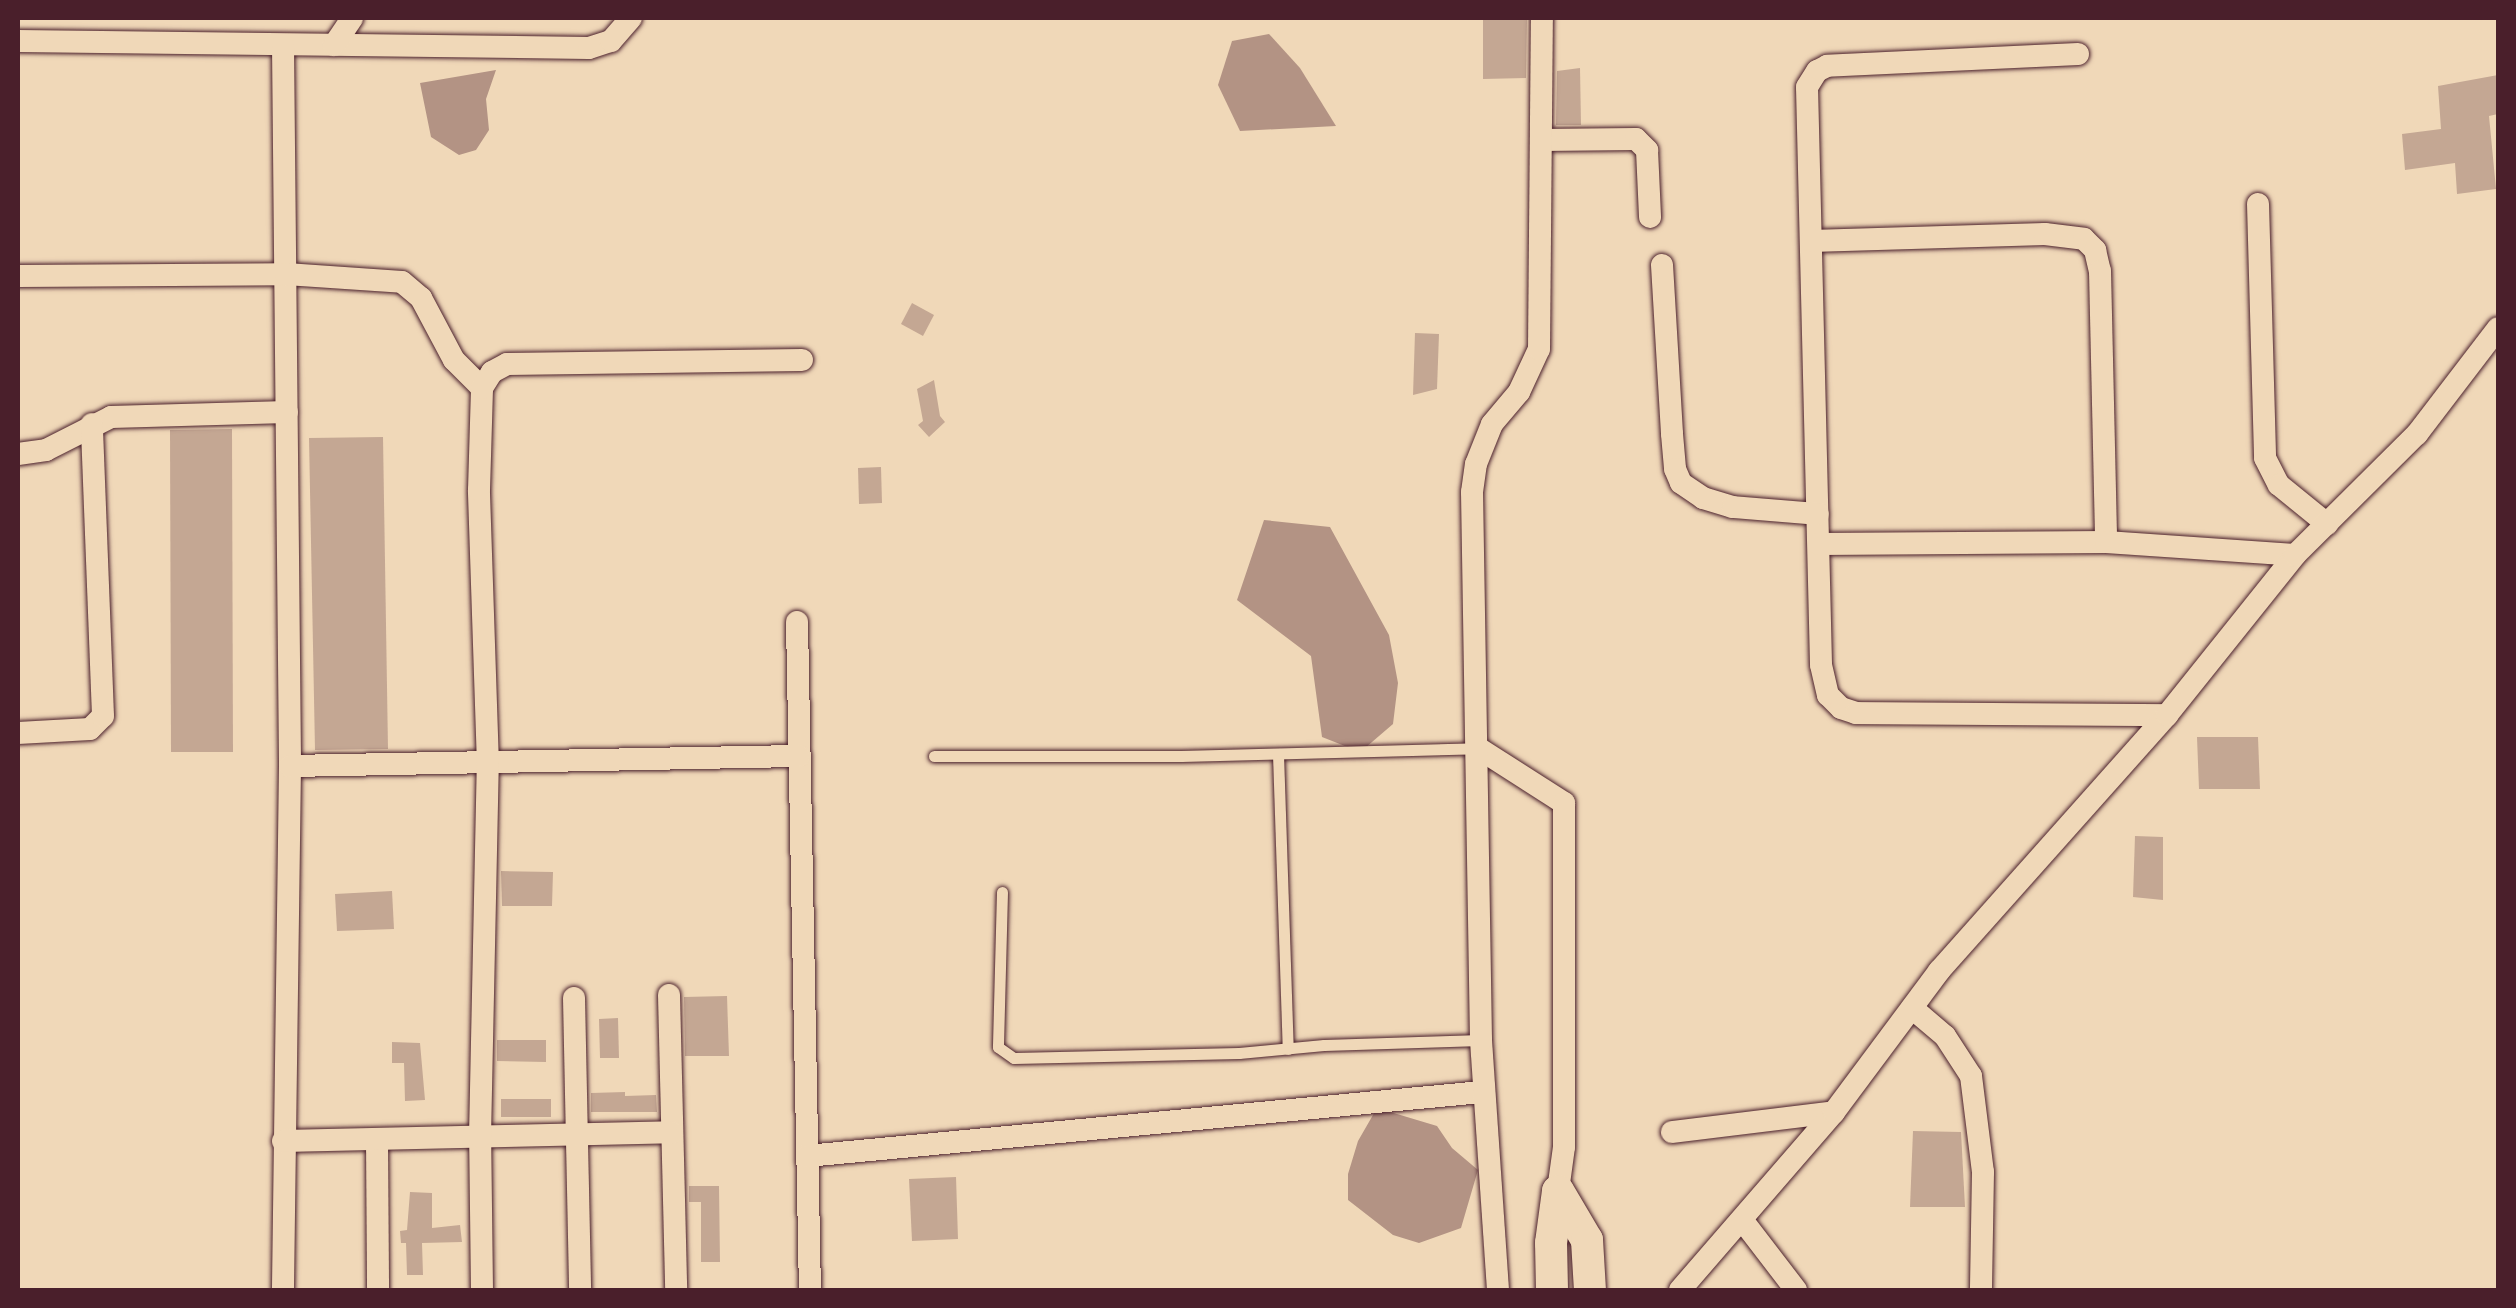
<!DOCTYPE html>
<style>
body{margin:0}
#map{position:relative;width:2516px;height:1308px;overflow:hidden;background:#f0d8b8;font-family:"Comic Neue",sans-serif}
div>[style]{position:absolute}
.water>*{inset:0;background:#b39384}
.building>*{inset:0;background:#c4a793}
.roads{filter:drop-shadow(0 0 2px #4a1f2b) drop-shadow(0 0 2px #4a1f2b)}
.lane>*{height:11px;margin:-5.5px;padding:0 5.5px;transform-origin:5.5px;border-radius:5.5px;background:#f0d8b8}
.street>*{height:22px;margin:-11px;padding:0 11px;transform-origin:11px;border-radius:11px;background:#f0d8b8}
.secondary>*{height:32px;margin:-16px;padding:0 16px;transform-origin:16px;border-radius:16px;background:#f0d8b8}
span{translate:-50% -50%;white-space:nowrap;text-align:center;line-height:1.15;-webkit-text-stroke:8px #f0d8b8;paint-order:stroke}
.frame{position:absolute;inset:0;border:20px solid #4a1f2b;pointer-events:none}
</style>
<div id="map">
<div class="water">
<i style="clip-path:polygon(1269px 34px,1300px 68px,1336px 126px,1240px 131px,1218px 85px,1232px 41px)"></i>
<i style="clip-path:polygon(496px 70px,486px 99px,489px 130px,476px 150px,459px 155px,431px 137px,420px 83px)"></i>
<i style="clip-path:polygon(1264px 520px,1330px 527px,1389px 635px,1398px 683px,1393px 724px,1365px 748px,1350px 748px,1322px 737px,1311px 656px,1237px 600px)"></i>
<i style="clip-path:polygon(1377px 1108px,1437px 1126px,1452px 1148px,1478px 1170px,1461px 1228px,1419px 1243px,1393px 1235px,1348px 1200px,1348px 1174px,1358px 1141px)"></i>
</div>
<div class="building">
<i style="clip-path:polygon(1483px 18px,1527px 18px,1526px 78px,1483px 79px)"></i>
<i style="clip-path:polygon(1580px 68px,1581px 125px,1556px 125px,1557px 71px)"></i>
<i style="clip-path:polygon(2498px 75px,2498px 114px,2489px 116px,2496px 189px,2457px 194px,2455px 163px,2405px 170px,2402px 134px,2441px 129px,2438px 86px)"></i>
<i style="clip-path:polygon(912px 303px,934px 315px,923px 336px,901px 324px)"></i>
<i style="clip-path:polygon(1415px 333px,1439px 334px,1437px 389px,1413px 395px)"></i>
<i style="clip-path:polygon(934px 380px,940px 416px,945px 422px,929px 437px,918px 425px,923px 421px,917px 389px)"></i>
<i style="clip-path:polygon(232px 429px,233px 752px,171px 752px,170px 430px)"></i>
<i style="clip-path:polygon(383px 437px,388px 749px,315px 750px,309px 438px)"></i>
<i style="clip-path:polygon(881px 467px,882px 503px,859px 504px,858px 468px)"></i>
<i style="clip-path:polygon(2197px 737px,2258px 737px,2260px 789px,2199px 789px)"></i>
<i style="clip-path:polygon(2135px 836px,2163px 837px,2163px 900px,2133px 897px)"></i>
<i style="clip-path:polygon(501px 871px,553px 872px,552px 906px,502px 906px)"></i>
<i style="clip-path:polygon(392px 891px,394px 929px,337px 931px,335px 894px)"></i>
<i style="clip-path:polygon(727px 996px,729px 1056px,685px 1056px,684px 997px)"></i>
<i style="clip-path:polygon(618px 1018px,619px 1058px,600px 1058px,599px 1019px)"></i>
<i style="clip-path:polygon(497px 1040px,546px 1040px,546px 1062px,497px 1061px)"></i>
<i style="clip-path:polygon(392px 1042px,420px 1043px,425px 1100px,405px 1101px,404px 1063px,392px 1063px)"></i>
<i style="clip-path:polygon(625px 1092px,625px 1096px,656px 1095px,657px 1112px,591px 1112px,591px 1093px)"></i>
<i style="clip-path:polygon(501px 1099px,551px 1099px,551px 1117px,501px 1117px)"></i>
<i style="clip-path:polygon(1913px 1131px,1961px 1132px,1965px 1207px,1910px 1207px)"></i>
<i style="clip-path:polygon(956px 1177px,958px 1239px,912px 1241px,909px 1179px)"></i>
<i style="clip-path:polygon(689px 1186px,719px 1186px,720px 1262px,701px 1262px,701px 1202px,689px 1202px)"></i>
<i style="clip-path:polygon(410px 1192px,432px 1193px,432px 1228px,460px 1225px,462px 1242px,422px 1243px,423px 1275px,407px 1275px,406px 1243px,401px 1243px,400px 1231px,407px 1230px)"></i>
</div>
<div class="roads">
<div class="lane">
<i style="left:1278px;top:754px;width:295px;rotate:88.1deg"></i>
<i style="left:934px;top:756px;width:247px"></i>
<i style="left:1181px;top:756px;width:297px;rotate:-1.5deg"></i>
<i style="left:1002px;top:892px;width:155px;rotate:91.5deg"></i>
<i style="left:998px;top:1047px;width:19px;rotate:35deg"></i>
<i style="left:1014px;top:1058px;width:225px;rotate:-1.3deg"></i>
<i style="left:1239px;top:1053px;width:85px;rotate:-5.4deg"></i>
<i style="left:1324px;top:1045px;width:157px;rotate:-1.8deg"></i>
</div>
<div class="street">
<i style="left:18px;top:41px;width:571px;rotate:0.7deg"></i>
<i style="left:589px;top:48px;width:23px;rotate:-18deg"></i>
<i style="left:611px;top:41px;width:30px;rotate:-49deg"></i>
<i style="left:283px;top:45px;width:721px;rotate:89.44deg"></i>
<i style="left:290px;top:766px;width:524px;rotate:90.77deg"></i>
<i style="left:334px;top:45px;width:32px;rotate:-56deg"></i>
<i style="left:2078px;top:54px;width:251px;rotate:177.3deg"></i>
<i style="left:1827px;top:66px;width:11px;rotate:153deg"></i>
<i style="left:1817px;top:71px;width:19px;rotate:122deg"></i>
<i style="left:1807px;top:87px;width:578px;rotate:88.61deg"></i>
<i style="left:1821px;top:665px;width:31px;rotate:77deg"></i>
<i style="left:1828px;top:695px;width:18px;rotate:45deg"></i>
<i style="left:1841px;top:708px;width:16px;rotate:18deg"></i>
<i style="left:1856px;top:713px;width:311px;rotate:0.4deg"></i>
<i style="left:1541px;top:140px;width:95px;rotate:-0.6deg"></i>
<i style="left:1636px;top:139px;width:16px;rotate:45deg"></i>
<i style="left:1647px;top:150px;width:67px;rotate:87.4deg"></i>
<i style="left:2258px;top:204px;width:254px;rotate:88.4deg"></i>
<i style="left:2265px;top:458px;width:30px;rotate:63deg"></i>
<i style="left:2279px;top:485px;width:62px;rotate:39.1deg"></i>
<i style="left:1811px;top:241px;width:234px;rotate:-1.7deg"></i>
<i style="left:2045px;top:234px;width:39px;rotate:7deg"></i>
<i style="left:2084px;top:239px;width:16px;rotate:45deg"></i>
<i style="left:2095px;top:250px;width:22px;rotate:77deg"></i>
<i style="left:2100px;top:271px;width:271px;rotate:88.7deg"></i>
<i style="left:1662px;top:265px;width:169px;rotate:86.6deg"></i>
<i style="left:1672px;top:434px;width:35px;rotate:85deg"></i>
<i style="left:1675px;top:469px;width:15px;rotate:67deg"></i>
<i style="left:1681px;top:483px;width:27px;rotate:34deg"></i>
<i style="left:1703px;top:498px;width:31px;rotate:17deg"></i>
<i style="left:1733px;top:507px;width:85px;rotate:4.7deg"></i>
<i style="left:18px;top:276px;width:268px;rotate:-0.4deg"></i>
<i style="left:286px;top:274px;width:116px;rotate:3.9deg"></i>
<i style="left:402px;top:282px;width:25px;rotate:40deg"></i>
<i style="left:421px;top:298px;width:70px;rotate:62deg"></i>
<i style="left:454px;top:360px;width:40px;rotate:45deg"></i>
<i style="left:18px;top:454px;width:28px;rotate:-8deg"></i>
<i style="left:46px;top:450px;width:73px;rotate:-26.9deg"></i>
<i style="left:111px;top:417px;width:176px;rotate:-1.6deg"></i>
<i style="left:1819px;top:544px;width:287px;rotate:-0.4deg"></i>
<i style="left:2106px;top:542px;width:189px;rotate:3.9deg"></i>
<i style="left:797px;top:622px;width:668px;rotate:88.89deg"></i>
<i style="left:18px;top:733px;width:72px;rotate:-3.2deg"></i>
<i style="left:90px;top:729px;width:18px;rotate:-45deg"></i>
<i style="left:103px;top:716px;width:292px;rotate:-92.2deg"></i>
<i style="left:1478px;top:748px;width:102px;rotate:32.6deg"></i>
<i style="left:1564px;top:803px;width:344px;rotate:90deg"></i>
<i style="left:1564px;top:1147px;width:44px;rotate:97.8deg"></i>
<i style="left:290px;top:766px;width:509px;rotate:-1.13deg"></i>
<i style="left:669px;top:995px;width:295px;rotate:88.6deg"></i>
<i style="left:574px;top:998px;width:292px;rotate:88.8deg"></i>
<i style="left:1912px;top:1008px;width:43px;rotate:40.3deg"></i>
<i style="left:1945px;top:1036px;width:48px;rotate:57deg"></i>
<i style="left:1971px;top:1076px;width:97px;rotate:82.9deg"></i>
<i style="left:1983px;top:1172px;width:118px;rotate:91deg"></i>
<i style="left:1672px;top:1132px;width:163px;rotate:-7deg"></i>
<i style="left:377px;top:1139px;width:151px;rotate:89.6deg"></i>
<i style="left:283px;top:1141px;width:389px;rotate:-1.3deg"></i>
<i style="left:807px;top:1156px;width:678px;rotate:-5.42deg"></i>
<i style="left:1743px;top:1221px;width:87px;rotate:52.5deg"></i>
<i style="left:482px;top:1290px;width:153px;rotate:-90.7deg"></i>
<i style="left:480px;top:1137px;width:372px;rotate:-88.8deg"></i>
<i style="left:488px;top:765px;width:275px;rotate:-91.9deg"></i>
<i style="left:479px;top:490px;width:102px;rotate:-88.3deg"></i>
<i style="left:482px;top:388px;width:19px;rotate:-58deg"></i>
<i style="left:492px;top:372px;width:17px;rotate:-28deg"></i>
<i style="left:507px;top:364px;width:295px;rotate:-0.8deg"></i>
<i style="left:1498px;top:1290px;width:251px;rotate:-93.9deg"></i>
<i style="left:1481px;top:1040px;width:548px;rotate:-90.94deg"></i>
<i style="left:1472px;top:492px;width:28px;rotate:-82deg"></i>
<i style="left:1476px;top:464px;width:43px;rotate:-68.2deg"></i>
<i style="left:1492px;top:424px;width:42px;rotate:-49.8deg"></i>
<i style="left:1519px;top:392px;width:47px;rotate:-65.1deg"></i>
<i style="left:1539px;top:349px;width:331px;rotate:-89.5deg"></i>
<i style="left:1680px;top:1290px;width:235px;rotate:-49.1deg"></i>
<i style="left:1834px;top:1112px;width:176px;rotate:-53.3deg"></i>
<i style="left:1939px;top:971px;width:343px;rotate:-48.3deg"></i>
<i style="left:2167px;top:715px;width:205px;rotate:-51.3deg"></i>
<i style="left:2295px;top:555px;width:172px;rotate:-44.8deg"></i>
<i style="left:2417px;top:434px;width:133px;rotate:-52.6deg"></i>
</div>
<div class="secondary">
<i style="left:1558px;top:1191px;width:57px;rotate:59.4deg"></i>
<i style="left:1587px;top:1240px;width:50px;rotate:86.6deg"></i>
<i style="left:1552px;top:1290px;width:47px;rotate:-91.2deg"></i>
<i style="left:1551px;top:1243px;width:52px;rotate:-82.3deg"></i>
</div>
</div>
<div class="frame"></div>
</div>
